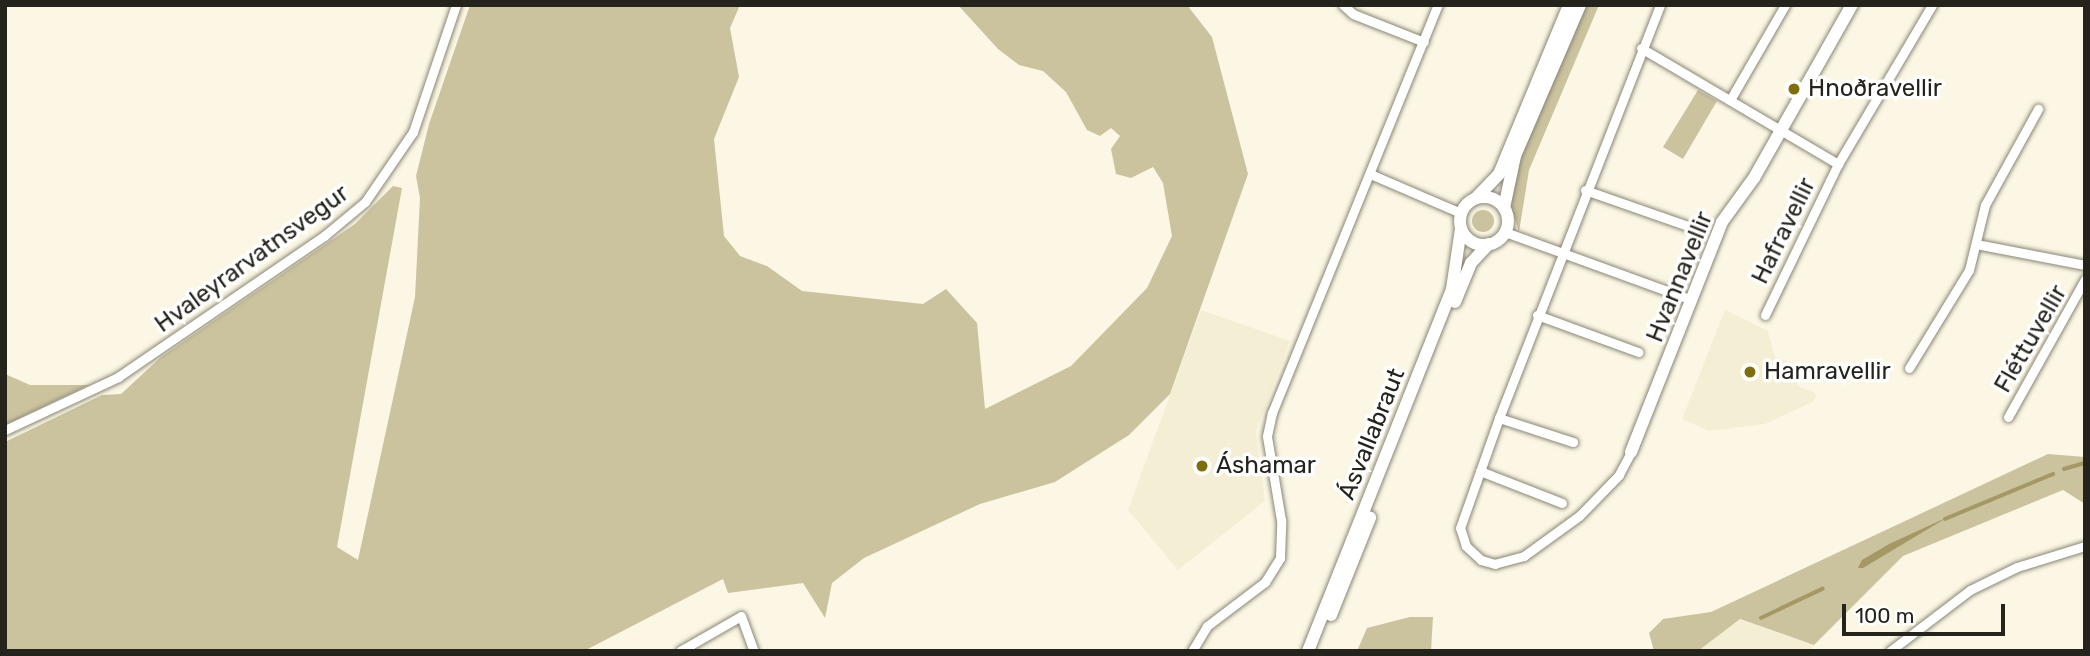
<!DOCTYPE html>
<meta charset="utf-8">
<style>
body{margin:0}
#map{position:relative;width:2090px;height:656px;overflow:hidden;background:#fbf7e4;font-family:Rubik,sans-serif}
div>[style]{position:absolute}
.built>*{inset:0;background:#f4efd4}
.green>*{inset:0;background:#cbc39e}
.round{border-radius:50%}
.water>*{inset:0;background:#a49964}
.stream>*{height:3.5px;margin:-1.75px;padding:0 1.75px;transform-origin:1.75px;border-radius:1.75px;background:#a49964}
.roads{filter:drop-shadow(0 0 2px #8a8675) drop-shadow(0 0 2px #8a8675)}
.street>*{height:9px;margin:-4.5px;padding:0 4.5px;transform-origin:4.5px;border-radius:4.5px;background:#fff}
.secondary>*{height:12px;margin:-6px;padding:0 6px;transform-origin:6px;border-radius:6px;background:#fff}
.secondary>.ring{margin:-6px;padding:0;box-sizing:content-box;background:none;border:12px solid #fff;border-radius:50%}
.dots>*{width:19px;height:19px;translate:-50% -50%;box-sizing:border-box;border:4px solid #fff;border-radius:50%}
span{translate:-50% -50%;white-space:nowrap;text-align:center;line-height:1.15;-webkit-text-stroke:7px #fff;paint-order:stroke}
.poi-label{font-size:24px;color:#24231c}
.left{translate:0 -50%;text-align:left}
.street-label{font-size:24px;color:#24231c}
.frame{position:absolute;inset:0;border:7px solid #24231c;pointer-events:none}
.scale{position:absolute;left:1842px;top:604px;width:163px;height:32px;box-sizing:border-box;border:4px solid #24231c;border-top:0;padding-left:9px;font-size:21px;line-height:24px;white-space:nowrap;color:#24231c;-webkit-text-stroke:5px #fff;paint-order:stroke}
</style>
<div id="map">
<div class="built">
<i style="clip-path:polygon(1201px 310px,1290px 341px,1256px 431px,1265px 501px,1178px 570px,1128px 510px)"></i>
<i style="clip-path:polygon(1725px 310px,1768px 331px,1775px 357px,1799px 365px,1798px 386px,1817px 394px,1813px 402px,1765px 424px,1709px 431px,1682px 419px)"></i>
<i style="clip-path:polygon(1739px 619px,1814px 645px,1810px 651px,1694px 651px)"></i>
</div>
<div class="green">
<i style="clip-path:polygon(470px 5px,740px 5px,730px 28px,739px 77px,714px 139px,724px 236px,740px 256px,767px 266px,802px 291px,923px 304px,946px 289px,977px 323px,985px 409px,1071px 366px,1147px 288px,1172px 236px,1163px 183px,1153px 167px,1131px 178px,1116px 174px,1111px 149px,1120px 136px,1111px 128px,1100px 136px,1087px 130px,1066px 92px,1043px 71px,1019px 65px,998px 49px,958px 5px,1187px 5px,1212px 37px,1248px 174px,1170px 394px,1129px 435px,1055px 482px,980px 504px,864px 558px,832px 583px,825px 618px,803px 583px,728px 593px,723px 579px,584px 651px,5px 651px,5px 442px,102px 395px,121px 394px,161px 357px,355px 224px,393px 186px,402px 188px,337px 547px,358px 560px,415px 297px,420px 198px,416px 176px,429px 124px)"></i>
<i style="clip-path:polygon(1583px 5px,1599px 5px,1529px 170px,1519px 232px,1510px 203px,1515px 164px)"></i>
<i style="clip-path:polygon(1698px 90px,1717px 101px,1683px 159px,1663px 147px)"></i>
<i class="round" style="left:1472px;top:210px;width:22px;height:22px"></i>
<i style="clip-path:polygon(5px 374px,30px 385px,89px 385px,5px 425px)"></i>
<i style="clip-path:polygon(2048px 454px,2085px 457px,2085px 504px,2063px 490px,1903px 556px,1814px 645px,1740px 619px,1698px 651px,1654px 651px,1649px 633px,1663px 619px,1711px 612px)"></i>
<i style="clip-path:polygon(1410px 617px,1433px 617px,1431px 651px,1357px 651px,1367px 628px)"></i>
</div>
<div class="water">
<i style="clip-path:polygon(1948px 517px,1863px 568px,1858px 568px,1862px 560px,1889px 544px)"></i>
</div>
<div class="stream">
<i style="left:2064px;top:469px;width:22px;rotate:-16deg"></i>
<i style="left:1945px;top:519px;width:117px;rotate:-22.6deg"></i>
<i style="left:1761px;top:618px;width:68px;rotate:-25.4deg"></i>
</div>
<div class="roads">
<div class="street">
<i style="left:1343px;top:5px;width:13px;rotate:42deg"></i>
<i style="left:1353px;top:14px;width:76px;rotate:21.5deg"></i>
<i style="left:1641px;top:48px;width:229px;rotate:30.5deg"></i>
<i style="left:1730px;top:100px;width:110px;rotate:-59.9deg"></i>
<i style="left:1370px;top:174px;width:99px;rotate:23.2deg"></i>
<i style="left:1585px;top:190px;width:109px;rotate:19.3deg"></i>
<i style="left:1505px;top:232px;width:199px;rotate:20deg"></i>
<i style="left:1976px;top:244px;width:111px;rotate:10.9deg"></i>
<i style="left:1537px;top:315px;width:108px;rotate:20.1deg"></i>
<i style="left:1765px;top:315px;width:168px;rotate:-64.2deg"></i>
<i style="left:1838px;top:164px;width:185px;rotate:-59.4deg"></i>
<i style="left:1909px;top:368px;width:115px;rotate:-58.5deg"></i>
<i style="left:1969px;top:270px;width:67px;rotate:-76.2deg"></i>
<i style="left:1985px;top:205px;width:110px;rotate:-61.1deg"></i>
<i style="left:2008px;top:417px;width:158px;rotate:-60.8deg"></i>
<i style="left:1499px;top:418px;width:78px;rotate:18deg"></i>
<i style="left:5px;top:430px;width:125px;rotate:-25.1deg"></i>
<i style="left:118px;top:377px;width:250px;rotate:-34.4deg"></i>
<i style="left:324px;top:236px;width:53px;rotate:-39.7deg"></i>
<i style="left:365px;top:202px;width:85px;rotate:-55.6deg"></i>
<i style="left:413px;top:132px;width:134px;rotate:-71.3deg"></i>
<i style="left:1631px;top:452px;width:26px;rotate:118deg"></i>
<i style="left:1619px;top:475px;width:57px;rotate:134.3deg"></i>
<i style="left:1579px;top:516px;width:68px;rotate:144deg"></i>
<i style="left:1524px;top:556px;width:30px;rotate:165deg"></i>
<i style="left:1495px;top:564px;width:15px;rotate:-164deg"></i>
<i style="left:1481px;top:560px;width:21px;rotate:-137deg"></i>
<i style="left:1466px;top:546px;width:19px;rotate:-108deg"></i>
<i style="left:1460px;top:528px;width:117px;rotate:-70.5deg"></i>
<i style="left:1499px;top:418px;width:443px;rotate:-68.7deg"></i>
<i style="left:1480px;top:471px;width:88px;rotate:21.3deg"></i>
<i style="left:680px;top:651px;width:70px;rotate:-29.8deg"></i>
<i style="left:741px;top:616px;width:37px;rotate:70deg"></i>
<i style="left:1192px;top:651px;width:29px;rotate:-59deg"></i>
<i style="left:1207px;top:626px;width:73px;rotate:-37.2deg"></i>
<i style="left:1265px;top:582px;width:28px;rotate:-58deg"></i>
<i style="left:1280px;top:558px;width:38px;rotate:-88deg"></i>
<i style="left:1281px;top:520px;width:85px;rotate:-99.5deg"></i>
<i style="left:1267px;top:436px;width:24px;rotate:-78deg"></i>
<i style="left:1272px;top:413px;width:440px;rotate:-67.9deg"></i>
<i style="left:1890px;top:651px;width:101px;rotate:-37.3deg"></i>
<i style="left:1970px;top:590px;width:52px;rotate:-26.1deg"></i>
<i style="left:2017px;top:567px;width:71px;rotate:-17.2deg"></i>
</div>
<div class="secondary">
<i class="ring" style="left:1460px;top:197px;width:36px;height:36px"></i>
<i style="left:1476px;top:198px;width:33px;rotate:-46deg"></i>
<i style="left:1499px;top:174px;width:183px;rotate:-67.5deg"></i>
<i style="left:1504px;top:208px;width:53px;rotate:-78.1deg"></i>
<i style="left:1515px;top:156px;width:164px;rotate:-66.7deg"></i>
<i style="left:1455px;top:302px;width:42px;rotate:-67.7deg"></i>
<i style="left:1471px;top:263px;width:26px;rotate:-47deg"></i>
<i style="left:1631px;top:452px;width:247px;rotate:-68.4deg"></i>
<i style="left:1722px;top:222px;width:54px;rotate:-54deg"></i>
<i style="left:1754px;top:178px;width:199px;rotate:-60.5deg"></i>
<i style="left:1331px;top:615px;width:105px;rotate:-68.1deg"></i>
<i style="left:1308px;top:651px;width:390px;rotate:-68.3deg"></i>
<i style="left:1452px;top:289px;width:61px;rotate:-81.5deg"></i>
</div>
</div>
<div class="dots">
<i style="left:1794px;top:89px;background:#7f6e0c"></i>
<i style="left:1750px;top:372px;background:#7f6e0c"></i>
<i style="left:1202px;top:466px;background:#7f6e0c"></i>
</div>
<div class="poi-label">
<span class="left" style="left:1808px;top:89px">Hnoðravellir</span>
<span class="left" style="left:1764px;top:372px">Hamravellir</span>
<span class="left" style="left:1216px;top:466px">Áshamar</span>
</div>
<div class="street-label">
<span style="left:1784px;top:231px;rotate:-64deg">Hafravellir</span>
<span style="left:252px;top:259px;rotate:-36deg">Hvaleyrarvatnsvegur</span>
<span style="left:1680px;top:277px;rotate:-68deg">Hvannavellir</span>
<span style="left:2031px;top:339px;rotate:-60deg">Fléttuvellir</span>
<span style="left:1372px;top:434px;rotate:-68deg">Ásvallabraut</span>
</div>
<div class="frame"></div>
<div class="scale">100 m</div>
</div>
